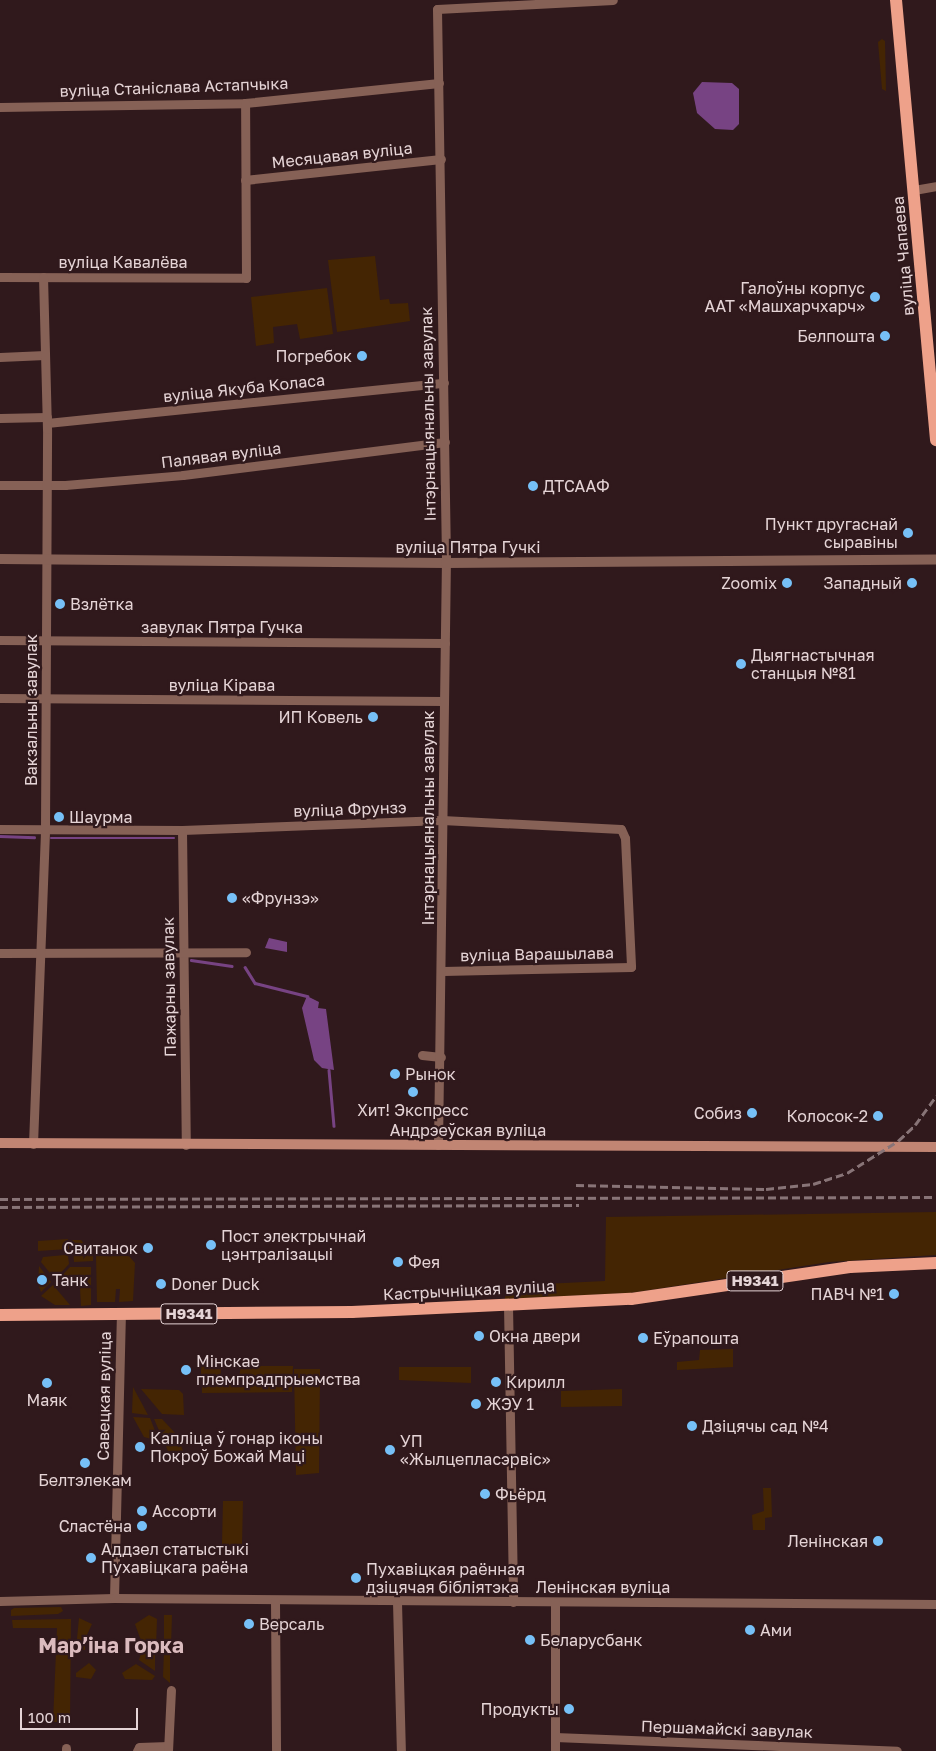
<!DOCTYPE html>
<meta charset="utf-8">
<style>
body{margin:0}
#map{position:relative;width:936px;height:1751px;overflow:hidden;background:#30191c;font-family:"Golos Text",sans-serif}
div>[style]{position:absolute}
.green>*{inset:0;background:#442503}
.water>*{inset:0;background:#774383}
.stream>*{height:2.5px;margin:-1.25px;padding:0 1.25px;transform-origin:1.25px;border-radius:1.25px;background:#774383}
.minor>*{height:9px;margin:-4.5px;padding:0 4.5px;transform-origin:4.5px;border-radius:4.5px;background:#866156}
.tertiary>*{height:10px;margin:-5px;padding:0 5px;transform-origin:5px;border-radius:5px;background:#866156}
.secondary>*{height:10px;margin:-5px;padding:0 5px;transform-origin:5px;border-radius:5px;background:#c18573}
.primary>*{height:12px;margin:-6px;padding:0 6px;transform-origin:6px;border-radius:6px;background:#eea18a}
.rail>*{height:2.5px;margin-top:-1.25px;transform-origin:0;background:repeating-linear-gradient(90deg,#887477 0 8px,transparent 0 12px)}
.dots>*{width:14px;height:14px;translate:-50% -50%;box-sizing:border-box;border:2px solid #30191c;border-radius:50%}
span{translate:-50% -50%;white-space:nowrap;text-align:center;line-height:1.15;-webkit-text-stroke:4.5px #30191c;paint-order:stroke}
.shield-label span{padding:1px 4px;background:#30191c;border:1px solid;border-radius:4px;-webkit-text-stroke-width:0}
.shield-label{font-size:15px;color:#e5d4d6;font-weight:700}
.street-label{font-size:16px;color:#e5d4d6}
.poi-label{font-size:16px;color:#e5d4d6}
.right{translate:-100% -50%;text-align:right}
.left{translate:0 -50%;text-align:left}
.district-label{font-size:21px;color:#dbbbbe;font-weight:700}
.scale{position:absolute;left:20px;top:1708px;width:118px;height:22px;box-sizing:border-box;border:2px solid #e5d4d6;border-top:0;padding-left:6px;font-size:15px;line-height:18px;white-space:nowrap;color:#e5d4d6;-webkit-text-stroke:4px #30191c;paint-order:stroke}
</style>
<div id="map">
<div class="green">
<i style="clip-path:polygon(882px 39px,885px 41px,886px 91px,882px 89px,878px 42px)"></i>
<i style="clip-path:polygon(375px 256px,380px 300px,389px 299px,390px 304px,408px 303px,410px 321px,337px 332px,328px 260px)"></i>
<i style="clip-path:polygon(327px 288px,333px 334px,300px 339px,297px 324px,273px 327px,274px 343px,256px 346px,251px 297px)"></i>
<i style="clip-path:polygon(936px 1212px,936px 1255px,829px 1262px,630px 1293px,505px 1299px,505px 1286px,605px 1281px,606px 1217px)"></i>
<i style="clip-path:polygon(68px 1239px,69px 1249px,38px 1251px,38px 1241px)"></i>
<i style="clip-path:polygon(72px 1240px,81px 1240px,93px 1254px,93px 1261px,74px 1262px)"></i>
<i style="clip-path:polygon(65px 1255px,68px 1256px,69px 1264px,55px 1279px,41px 1262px,43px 1257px)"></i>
<i style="clip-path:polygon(96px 1256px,129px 1256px,135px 1263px,133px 1301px,119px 1302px,120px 1289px,116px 1289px,115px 1302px,97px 1302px)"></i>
<i style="clip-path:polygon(39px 1266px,51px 1282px,41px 1292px,38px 1284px)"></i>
<i style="clip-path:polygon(70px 1267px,91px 1267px,91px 1285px,59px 1284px,57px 1281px)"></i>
<i style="clip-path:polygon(53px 1285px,70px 1305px,55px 1305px,41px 1296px)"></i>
<i style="clip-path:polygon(80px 1288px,91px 1288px,91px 1305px,81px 1306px)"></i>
<i style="clip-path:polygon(103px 1331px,112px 1331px,112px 1368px,103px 1368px)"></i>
<i style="clip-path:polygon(733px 1349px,733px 1367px,677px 1370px,677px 1362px,699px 1360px,700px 1350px)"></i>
<i style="clip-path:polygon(201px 1366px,221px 1367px,220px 1385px,201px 1385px)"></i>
<i style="clip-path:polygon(241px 1366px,293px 1366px,292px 1392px,202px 1393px,202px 1387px,221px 1386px,222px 1376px,239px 1377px)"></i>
<i style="clip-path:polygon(399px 1367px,471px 1367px,471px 1383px,399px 1380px)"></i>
<i style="clip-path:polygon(294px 1369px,320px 1369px,319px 1473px,296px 1475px)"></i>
<i style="clip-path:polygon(133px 1387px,148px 1415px,132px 1413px)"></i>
<i style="clip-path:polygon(141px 1389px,179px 1390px,183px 1394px,184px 1415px,162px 1414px)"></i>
<i style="clip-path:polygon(622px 1389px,622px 1406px,561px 1407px,561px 1391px)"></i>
<i style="clip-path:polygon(133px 1417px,150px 1418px,159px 1441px,144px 1437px)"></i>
<i style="clip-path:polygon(154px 1419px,162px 1419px,177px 1435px,183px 1451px,168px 1451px)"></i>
<i style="clip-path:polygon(763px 1488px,771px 1488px,772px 1517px,765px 1518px,765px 1530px,753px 1530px,752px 1515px,764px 1511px)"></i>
<i style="clip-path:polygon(223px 1501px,243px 1501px,242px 1544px,222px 1545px)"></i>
<i style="clip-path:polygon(14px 1608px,61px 1607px,63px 1611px,58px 1614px,11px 1616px,11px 1610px)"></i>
<i style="clip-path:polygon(149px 1615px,157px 1619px,156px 1646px,143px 1646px,135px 1624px)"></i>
<i style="clip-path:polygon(164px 1615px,172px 1615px,171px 1646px,164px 1646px)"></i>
<i style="clip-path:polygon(79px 1618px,92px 1624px,85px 1639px,85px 1650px,76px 1649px)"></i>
<i style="clip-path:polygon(71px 1619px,70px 1722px,53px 1722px,57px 1628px,13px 1628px,12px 1620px)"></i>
<i style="clip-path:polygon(142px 1650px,155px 1651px,155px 1671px,139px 1660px)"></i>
<i style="clip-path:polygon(164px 1651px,170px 1651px,170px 1683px,163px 1677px)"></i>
<i style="clip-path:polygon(89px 1663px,96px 1670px,91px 1679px,76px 1677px,76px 1673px)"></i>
<i style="clip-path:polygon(136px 1664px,155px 1676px,152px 1680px,125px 1679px,122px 1673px)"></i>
</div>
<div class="water">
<i style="clip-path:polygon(702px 82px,732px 83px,739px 89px,739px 124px,733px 130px,715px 129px,697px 113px,693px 93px)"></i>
<i style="clip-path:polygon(269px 938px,287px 942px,287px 952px,265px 948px)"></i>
<i style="clip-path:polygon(307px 996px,319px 1002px,318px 1008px,326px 1009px,334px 1070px,322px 1068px,314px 1060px,302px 1008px)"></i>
</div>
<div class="stream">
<i style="left:0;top:836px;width:34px;rotate:2deg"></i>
<i style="left:51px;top:838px;width:123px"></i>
<i style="left:191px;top:960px;width:41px;rotate:8.3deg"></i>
<i style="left:245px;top:967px;width:19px;rotate:58deg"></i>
<i style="left:255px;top:983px;width:54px;rotate:14deg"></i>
<i style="left:329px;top:1070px;width:56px;rotate:84.9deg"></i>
</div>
<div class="minor">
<i style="left:0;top:107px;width:245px;rotate:-0.9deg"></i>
<i style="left:245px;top:103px;width:195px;rotate:-5.9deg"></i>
<i style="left:245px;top:180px;width:197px;rotate:-6.1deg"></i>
<i style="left:914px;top:190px;width:22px;rotate:-10deg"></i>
<i style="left:0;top:277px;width:246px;rotate:0.2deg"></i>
<i style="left:246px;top:278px;width:175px;rotate:-90.3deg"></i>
<i style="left:0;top:357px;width:45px;rotate:-2.5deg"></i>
<i style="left:0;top:418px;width:47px;rotate:-1.2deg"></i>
<i style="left:47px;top:423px;width:399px;rotate:-5.8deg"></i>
<i style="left:0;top:485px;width:65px"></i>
<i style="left:65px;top:485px;width:118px;rotate:-4.8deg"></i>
<i style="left:183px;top:475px;width:264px;rotate:-7.2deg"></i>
<i style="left:0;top:640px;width:445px;rotate:0.4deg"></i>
<i style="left:0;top:698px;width:444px;rotate:0.4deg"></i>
<i style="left:0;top:829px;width:182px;rotate:0.3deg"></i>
<i style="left:182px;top:830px;width:260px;rotate:-2.2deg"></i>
<i style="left:442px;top:820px;width:179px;rotate:2.9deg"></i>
<i style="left:621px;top:829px;width:10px;rotate:66deg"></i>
<i style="left:625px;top:838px;width:129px;rotate:87.3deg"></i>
<i style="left:631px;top:967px;width:188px;rotate:178.8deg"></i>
<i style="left:182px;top:830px;width:315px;rotate:89.3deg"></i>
<i style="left:0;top:953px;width:246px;rotate:-0.2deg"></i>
<i style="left:422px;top:1055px;width:19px;rotate:6deg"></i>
<i style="left:33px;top:1144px;width:315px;rotate:-87.8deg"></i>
<i style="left:45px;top:829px;width:400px;rotate:-89.7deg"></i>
<i style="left:47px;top:429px;width:152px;rotate:-91.5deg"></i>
<i style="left:438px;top:1145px;width:587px;rotate:-89.22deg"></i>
<i style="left:446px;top:558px;width:549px;rotate:-90.94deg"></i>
<i style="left:437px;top:9px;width:176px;rotate:-2.9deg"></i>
<i style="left:508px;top:1305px;width:297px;rotate:89deg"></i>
<i style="left:114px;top:1598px;width:283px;rotate:-88.6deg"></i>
<i style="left:0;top:1601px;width:114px;rotate:-1.5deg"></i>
<i style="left:114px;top:1598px;width:822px;rotate:0.42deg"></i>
<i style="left:275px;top:1601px;width:150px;rotate:89.6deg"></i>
<i style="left:397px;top:1602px;width:149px;rotate:88.5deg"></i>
<i style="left:555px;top:1737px;width:342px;rotate:2.3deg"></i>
<i style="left:66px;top:1751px;width:3px;rotate:-90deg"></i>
<i style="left:137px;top:1751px;width:4px;rotate:-63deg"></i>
<i style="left:139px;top:1747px;width:29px;rotate:-2deg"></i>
<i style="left:168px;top:1751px;width:61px;rotate:-87.2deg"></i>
<i style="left:555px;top:1751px;width:149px;rotate:-90deg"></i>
</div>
<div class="tertiary">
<i style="left:0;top:559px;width:446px;rotate:0.5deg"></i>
<i style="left:446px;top:563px;width:490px;rotate:-0.4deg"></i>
</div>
<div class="secondary">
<i style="left:0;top:1143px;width:936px;rotate:0.24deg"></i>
</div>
<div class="primary">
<i style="left:896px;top:0;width:442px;rotate:84.8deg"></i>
<i style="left:0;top:1315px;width:352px;rotate:-0.5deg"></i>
<i style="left:352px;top:1312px;width:279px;rotate:-2.7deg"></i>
<i style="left:631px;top:1299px;width:221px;rotate:-8.3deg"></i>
<i style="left:850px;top:1267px;width:86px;rotate:-2.7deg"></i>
</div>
<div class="rail">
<i style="left:576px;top:1185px;width:190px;rotate:1.2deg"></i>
<i style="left:766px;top:1189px;width:47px;rotate:-6.1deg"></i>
<i style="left:813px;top:1184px;width:36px;rotate:-18deg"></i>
<i style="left:847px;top:1173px;width:60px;rotate:-32.1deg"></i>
<i style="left:898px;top:1141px;width:23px;rotate:-43deg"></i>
<i style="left:915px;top:1125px;width:36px;rotate:-54deg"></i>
<i style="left:0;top:1199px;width:936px;rotate:-0.12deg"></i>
<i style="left:0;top:1207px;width:579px;rotate:-0.2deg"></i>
</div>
<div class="dots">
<i style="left:875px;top:297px;background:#76c0f7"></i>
<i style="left:885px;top:336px;background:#76c0f7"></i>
<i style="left:362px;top:356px;background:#76c0f7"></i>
<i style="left:533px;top:486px;background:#76c0f7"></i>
<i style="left:908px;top:533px;background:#76c0f7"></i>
<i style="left:787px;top:583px;background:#76c0f7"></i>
<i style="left:912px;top:583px;background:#76c0f7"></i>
<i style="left:60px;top:604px;background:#76c0f7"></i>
<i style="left:741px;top:664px;background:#76c0f7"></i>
<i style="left:373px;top:717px;background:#76c0f7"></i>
<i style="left:59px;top:817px;background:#76c0f7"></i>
<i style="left:232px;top:898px;background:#76c0f7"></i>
<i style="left:395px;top:1074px;background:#76c0f7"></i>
<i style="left:413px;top:1092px;background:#76c0f7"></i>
<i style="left:752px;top:1113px;background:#76c0f7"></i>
<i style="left:878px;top:1116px;background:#76c0f7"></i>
<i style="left:211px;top:1245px;background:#76c0f7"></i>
<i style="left:148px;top:1248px;background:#76c0f7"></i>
<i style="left:398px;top:1262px;background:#76c0f7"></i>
<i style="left:42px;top:1280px;background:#76c0f7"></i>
<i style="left:161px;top:1284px;background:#76c0f7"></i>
<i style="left:894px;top:1294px;background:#76c0f7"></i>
<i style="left:479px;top:1336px;background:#76c0f7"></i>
<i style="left:643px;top:1338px;background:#76c0f7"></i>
<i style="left:186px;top:1370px;background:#76c0f7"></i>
<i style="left:496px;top:1382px;background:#76c0f7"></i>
<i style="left:47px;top:1383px;background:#76c0f7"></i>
<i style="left:476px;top:1404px;background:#76c0f7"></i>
<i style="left:692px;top:1426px;background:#76c0f7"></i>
<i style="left:140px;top:1447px;background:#76c0f7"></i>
<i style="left:390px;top:1450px;background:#76c0f7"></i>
<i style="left:85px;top:1463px;background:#76c0f7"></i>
<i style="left:485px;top:1494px;background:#76c0f7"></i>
<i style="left:142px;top:1511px;background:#76c0f7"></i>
<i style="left:142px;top:1526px;background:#76c0f7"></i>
<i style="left:878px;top:1541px;background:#76c0f7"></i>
<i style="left:91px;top:1558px;background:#76c0f7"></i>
<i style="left:356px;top:1578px;background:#76c0f7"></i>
<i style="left:249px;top:1624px;background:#76c0f7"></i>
<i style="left:750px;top:1630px;background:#76c0f7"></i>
<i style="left:530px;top:1640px;background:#76c0f7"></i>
<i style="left:569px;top:1709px;background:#76c0f7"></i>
</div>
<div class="shield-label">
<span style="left:755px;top:1281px">Н9341</span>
<span style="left:189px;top:1314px">Н9341</span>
</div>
<div class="street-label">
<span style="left:174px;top:87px;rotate:-2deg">вуліца Станіслава Астапчыка</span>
<span style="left:342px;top:155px;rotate:-6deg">Месяцавая вуліца</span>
<span style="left:903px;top:256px;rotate:-95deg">вуліца Чапаева</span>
<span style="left:123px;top:262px">вуліца Кавалёва</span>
<span style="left:244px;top:388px;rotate:-6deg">вуліца Якуба Коласа</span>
<span style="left:428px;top:414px;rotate:-91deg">Інтэрнацыянальны завулак</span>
<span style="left:221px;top:455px;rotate:-7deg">Палявая вуліца</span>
<span style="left:468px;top:547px">вуліца Пятра Гучкі</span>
<span style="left:222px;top:627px">завулак Пятра Гучка</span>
<span style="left:222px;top:685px">вуліца Кірава</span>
<span style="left:31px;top:710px;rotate:-90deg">Вакзальны завулак</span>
<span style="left:350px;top:809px;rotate:-2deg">вуліца Фрунзэ</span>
<span style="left:428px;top:818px;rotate:-90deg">Інтэрнацыянальны завулак</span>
<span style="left:537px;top:954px;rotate:-1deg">вуліца Варашылава</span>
<span style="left:169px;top:987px;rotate:-91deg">Пажарны завулак</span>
<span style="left:468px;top:1130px">Андрэеўская вуліца</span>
<span style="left:469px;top:1290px;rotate:-3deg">Кастрычніцкая вуліца</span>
<span style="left:104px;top:1396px;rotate:-89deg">Савецкая вуліца</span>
<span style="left:603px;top:1587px">Ленінская вуліца</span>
<span style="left:727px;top:1729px;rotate:2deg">Першамайскі завулак</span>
</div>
<div class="poi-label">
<span class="right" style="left:865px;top:297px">Галоўны корпус<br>ААТ «Машхарчхарч»</span>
<span class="right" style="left:875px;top:336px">Белпошта</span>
<span class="right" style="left:352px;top:356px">Погребок</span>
<span class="left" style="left:543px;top:486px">ДТСААФ</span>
<span class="right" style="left:898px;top:533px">Пункт другаснай<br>сыравіны</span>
<span class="right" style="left:777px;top:583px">Zoomix</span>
<span class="right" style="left:902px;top:583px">Западный</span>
<span class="left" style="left:70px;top:604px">Взлётка</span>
<span class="left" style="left:751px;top:664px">Дыягнастычная<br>станцыя №81</span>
<span class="right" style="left:363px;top:717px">ИП Ковель</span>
<span class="left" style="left:69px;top:817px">Шаурма</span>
<span class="left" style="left:242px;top:898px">«Фрунзэ»</span>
<span class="left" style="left:405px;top:1074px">Рынок</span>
<span style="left:413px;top:1110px">Хит! Экспресс</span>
<span class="right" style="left:742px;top:1113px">Собиз</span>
<span class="right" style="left:868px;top:1116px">Колосок-2</span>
<span class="left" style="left:221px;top:1245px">Пост электрычнай<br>цэнтралізацыі</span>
<span class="right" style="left:138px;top:1248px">Свитанок</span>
<span class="left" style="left:408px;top:1262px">Фея</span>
<span class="left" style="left:52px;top:1280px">Танк</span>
<span class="left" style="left:171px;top:1284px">Doner Duck</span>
<span class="right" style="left:884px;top:1294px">ПАВЧ №1</span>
<span class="left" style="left:489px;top:1336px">Окна двери</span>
<span class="left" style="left:653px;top:1338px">Еўрапошта</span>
<span class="left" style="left:196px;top:1370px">Мінскае<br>племпрадпрыемства</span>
<span class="left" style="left:506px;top:1382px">Кирилл</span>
<span style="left:47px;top:1400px">Маяк</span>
<span class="left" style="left:486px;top:1404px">ЖЭУ 1</span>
<span class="left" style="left:702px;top:1426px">Дзіцячы сад №4</span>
<span class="left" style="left:150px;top:1447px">Капліца ў гонар іконы<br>Покроў Божай Маці</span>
<span class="left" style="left:400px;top:1450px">УП<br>«Жылцепласэрвіс»</span>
<span style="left:85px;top:1480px">Белтэлекам</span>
<span class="left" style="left:495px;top:1494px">Фьёрд</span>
<span class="left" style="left:152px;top:1511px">Ассорти</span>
<span class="right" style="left:132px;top:1526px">Сластёна</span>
<span class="right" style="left:868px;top:1541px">Ленінская</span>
<span class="left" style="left:101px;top:1558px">Аддзел статыстыкі<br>Пухавіцкага раёна</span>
<span class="left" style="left:366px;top:1578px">Пухавіцкая раённая<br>дзіцячая бібліятэка</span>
<span class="left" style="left:259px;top:1624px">Версаль</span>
<span class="left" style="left:760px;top:1630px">Ами</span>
<span class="left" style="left:540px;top:1640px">Беларусбанк</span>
<span class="right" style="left:559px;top:1709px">Продукты</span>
</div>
<div class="district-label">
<span style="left:111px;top:1645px">Марʼіна Горка</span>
</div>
<div class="scale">100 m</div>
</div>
